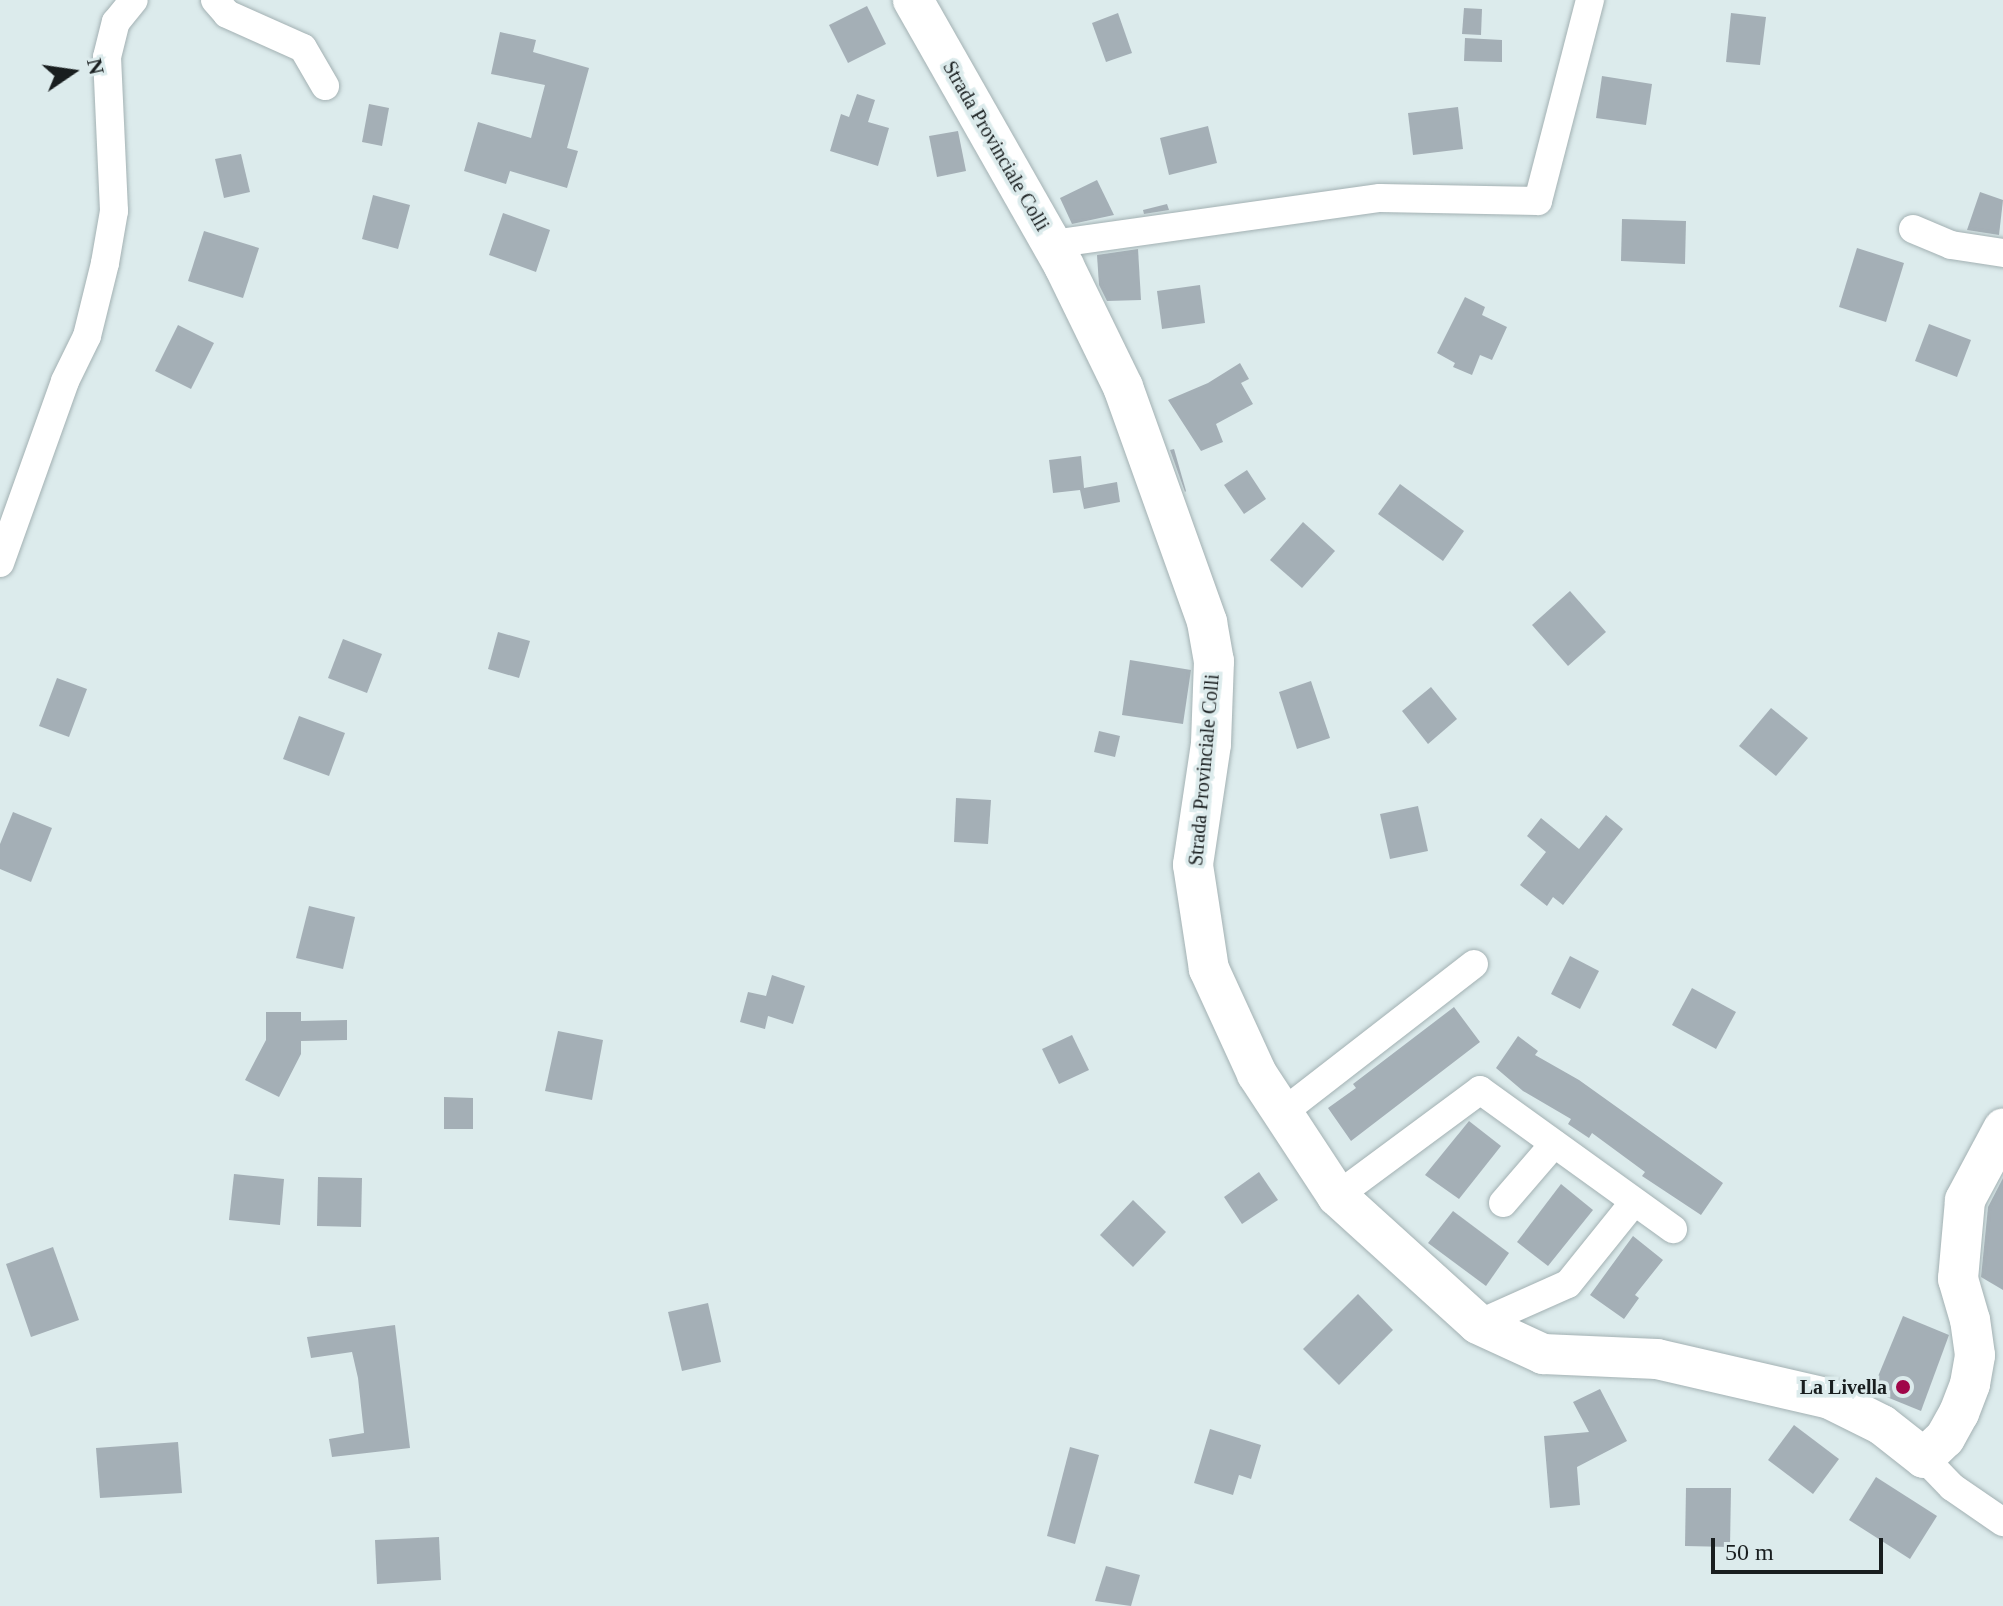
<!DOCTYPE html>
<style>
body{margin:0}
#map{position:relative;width:2003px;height:1606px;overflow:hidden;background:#dcebec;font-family:"Times New Roman",serif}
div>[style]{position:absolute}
.building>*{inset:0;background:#a4afb6}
.roads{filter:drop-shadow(0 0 2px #a3b1b3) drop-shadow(0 0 2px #a3b1b3)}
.street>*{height:28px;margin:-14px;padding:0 14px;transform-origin:14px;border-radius:14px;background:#fff}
.secondary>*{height:40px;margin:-20px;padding:0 20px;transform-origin:20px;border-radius:20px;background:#fff}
.dots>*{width:22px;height:22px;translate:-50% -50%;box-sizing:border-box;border:4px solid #dcebec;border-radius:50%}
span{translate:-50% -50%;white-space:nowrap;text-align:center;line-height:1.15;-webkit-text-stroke:7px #dcebec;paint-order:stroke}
.street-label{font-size:20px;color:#191e1f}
.poi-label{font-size:20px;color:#191e1f;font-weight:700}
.right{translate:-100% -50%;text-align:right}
.north{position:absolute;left:32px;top:32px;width:80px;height:80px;-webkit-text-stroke:6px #dcebec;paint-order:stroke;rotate:77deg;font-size:22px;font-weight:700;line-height:32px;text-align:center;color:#191e1f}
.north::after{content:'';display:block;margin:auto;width:28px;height:36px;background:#191e1f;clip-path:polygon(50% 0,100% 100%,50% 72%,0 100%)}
.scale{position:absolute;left:1711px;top:1538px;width:172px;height:36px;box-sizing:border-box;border:4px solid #191e1f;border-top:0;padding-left:10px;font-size:24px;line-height:28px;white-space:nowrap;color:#191e1f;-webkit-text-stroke:6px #dcebec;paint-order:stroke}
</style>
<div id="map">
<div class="building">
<i style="clip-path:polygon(867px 6px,886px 44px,848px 63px,829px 25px)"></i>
<i style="clip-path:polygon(1464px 8px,1482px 9px,1481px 35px,1462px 34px)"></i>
<i style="clip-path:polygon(1118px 13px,1132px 53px,1106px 62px,1092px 23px)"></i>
<i style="clip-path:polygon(1731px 13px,1766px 17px,1760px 65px,1726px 62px)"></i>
<i style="clip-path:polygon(500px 32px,536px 40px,533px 52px,589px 68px,567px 148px,578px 151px,567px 188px,510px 171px,506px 184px,464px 171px,478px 122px,531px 138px,545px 85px,491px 74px)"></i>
<i style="clip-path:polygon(1465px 38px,1502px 40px,1502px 62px,1464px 61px)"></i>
<i style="clip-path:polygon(1602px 76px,1652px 84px,1646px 125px,1596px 118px)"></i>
<i style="clip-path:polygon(857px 94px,875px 100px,868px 122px,889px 128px,878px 166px,830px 151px,841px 114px,849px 117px)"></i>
<i style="clip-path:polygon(369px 104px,389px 108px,382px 146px,362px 142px)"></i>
<i style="clip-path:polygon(1458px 107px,1463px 149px,1413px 155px,1408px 113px)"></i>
<i style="clip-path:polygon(1208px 126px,1217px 163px,1169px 175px,1160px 138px)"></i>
<i style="clip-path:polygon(958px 131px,966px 171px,937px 177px,929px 136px)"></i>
<i style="clip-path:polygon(241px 154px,250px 192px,224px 198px,215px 159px)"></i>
<i style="clip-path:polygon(1097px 180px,1114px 215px,1072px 224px,1060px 198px)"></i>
<i style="clip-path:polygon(1980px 192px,2003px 200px,1999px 235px,1967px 230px)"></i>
<i style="clip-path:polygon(373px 195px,410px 205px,398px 249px,362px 239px)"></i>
<i style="clip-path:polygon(1167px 204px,1169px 210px,1144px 214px,1143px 210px)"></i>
<i style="clip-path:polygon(503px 213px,550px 230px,536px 272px,489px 255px)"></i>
<i style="clip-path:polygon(1622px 219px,1686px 221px,1685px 264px,1621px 261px)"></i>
<i style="clip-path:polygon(204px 231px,259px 248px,243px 298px,188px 281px)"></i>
<i style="clip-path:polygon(1857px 248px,1904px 263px,1886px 322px,1839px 307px)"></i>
<i style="clip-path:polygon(1138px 249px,1141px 300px,1107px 301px,1099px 285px,1097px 255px)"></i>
<i style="clip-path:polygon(1200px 285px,1205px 323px,1162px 329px,1157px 291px)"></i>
<i style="clip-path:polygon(1465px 297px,1485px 307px,1482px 315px,1507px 327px,1492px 360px,1480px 355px,1472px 375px,1453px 367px,1455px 363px,1437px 353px)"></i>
<i style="clip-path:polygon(1929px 324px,1971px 340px,1957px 377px,1915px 361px)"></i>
<i style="clip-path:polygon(178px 325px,214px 343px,191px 389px,155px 371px)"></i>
<i style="clip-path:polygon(1240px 363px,1249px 379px,1241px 383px,1253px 404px,1216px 424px,1223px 442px,1201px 451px,1168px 400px,1208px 383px)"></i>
<i style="clip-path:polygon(1174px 449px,1186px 491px,1185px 492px,1170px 450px)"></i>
<i style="clip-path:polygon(1081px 456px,1084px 488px,1117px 482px,1120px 502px,1084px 509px,1080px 490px,1053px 493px,1049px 460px)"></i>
<i style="clip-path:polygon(1247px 470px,1266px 499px,1244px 514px,1224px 485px)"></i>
<i style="clip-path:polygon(1400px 484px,1464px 531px,1443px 561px,1378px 514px)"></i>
<i style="clip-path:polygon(1303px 522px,1335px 551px,1302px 588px,1270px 560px)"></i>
<i style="clip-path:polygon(1570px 591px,1606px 632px,1568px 666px,1532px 625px)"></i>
<i style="clip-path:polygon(498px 632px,530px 641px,519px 678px,488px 669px)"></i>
<i style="clip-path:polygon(343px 639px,382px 654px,367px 693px,328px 678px)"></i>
<i style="clip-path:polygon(1130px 660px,1191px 670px,1183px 724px,1122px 715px)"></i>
<i style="clip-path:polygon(57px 678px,87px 689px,69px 737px,39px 726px)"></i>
<i style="clip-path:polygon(1311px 681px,1330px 738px,1297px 749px,1279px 692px)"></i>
<i style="clip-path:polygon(1431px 687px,1457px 719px,1428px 744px,1402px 711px)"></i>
<i style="clip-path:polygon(1771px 708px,1808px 738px,1776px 776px,1739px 746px)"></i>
<i style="clip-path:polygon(299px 716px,345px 733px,329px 776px,283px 759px)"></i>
<i style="clip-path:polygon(1099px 731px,1120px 736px,1115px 757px,1094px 752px)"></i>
<i style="clip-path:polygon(956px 798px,991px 800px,988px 844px,954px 842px)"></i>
<i style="clip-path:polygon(1418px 806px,1428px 851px,1390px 859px,1380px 814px)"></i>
<i style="clip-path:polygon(13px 812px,52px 828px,31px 882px,0 869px,0 844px)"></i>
<i style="clip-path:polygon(1606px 815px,1623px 829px,1563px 905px,1553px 897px,1547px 906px,1520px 885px,1546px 852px,1527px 836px,1541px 818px,1579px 849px)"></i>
<i style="clip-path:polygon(309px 906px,355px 917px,343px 969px,296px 958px)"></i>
<i style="clip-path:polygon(1570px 956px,1599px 971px,1580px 1009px,1551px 994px)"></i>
<i style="clip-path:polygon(772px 975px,805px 986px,793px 1024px,768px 1016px,765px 1029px,740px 1022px,748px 992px,766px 996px)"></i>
<i style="clip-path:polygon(1692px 988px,1736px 1012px,1716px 1049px,1672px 1025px)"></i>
<i style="clip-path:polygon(1454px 1007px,1480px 1042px,1351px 1141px,1328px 1108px,1356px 1088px,1353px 1084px)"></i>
<i style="clip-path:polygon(266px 1012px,301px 1012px,301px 1021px,347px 1020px,347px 1040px,301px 1041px,301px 1054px,279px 1097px,245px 1080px,266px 1040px)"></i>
<i style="clip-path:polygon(558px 1031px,603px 1040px,592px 1100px,545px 1091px)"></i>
<i style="clip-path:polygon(1072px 1035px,1089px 1070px,1059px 1084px,1042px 1049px)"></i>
<i style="clip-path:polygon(1518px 1036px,1538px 1051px,1535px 1055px,1579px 1080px,1723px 1183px,1701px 1215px,1642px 1176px,1645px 1172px,1592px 1133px,1589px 1138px,1568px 1124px,1571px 1119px,1523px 1091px,1496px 1068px)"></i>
<i style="clip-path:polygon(444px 1097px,473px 1098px,473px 1129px,444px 1129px)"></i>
<i style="clip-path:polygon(1469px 1121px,1501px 1146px,1459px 1199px,1425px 1175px)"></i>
<i style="clip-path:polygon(1259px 1172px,1278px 1200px,1242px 1224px,1224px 1197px)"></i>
<i style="clip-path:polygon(234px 1174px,284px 1179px,280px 1225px,229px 1220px)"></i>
<i style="clip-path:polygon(318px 1177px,362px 1178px,361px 1227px,317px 1226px)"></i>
<i style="clip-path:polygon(2003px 1178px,2003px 1290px,1981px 1277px,1988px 1207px)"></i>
<i style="clip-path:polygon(1561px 1184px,1593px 1210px,1548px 1266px,1517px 1242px)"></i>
<i style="clip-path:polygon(1133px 1200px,1166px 1232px,1133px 1267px,1100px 1235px)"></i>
<i style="clip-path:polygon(1453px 1211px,1509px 1253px,1486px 1286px,1428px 1243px)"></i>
<i style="clip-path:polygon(1633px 1236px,1663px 1260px,1635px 1295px,1639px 1298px,1624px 1319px,1590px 1295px)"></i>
<i style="clip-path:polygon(53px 1247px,79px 1320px,31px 1337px,6px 1264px)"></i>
<i style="clip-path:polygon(1358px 1294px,1393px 1330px,1339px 1385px,1303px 1349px)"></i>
<i style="clip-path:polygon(708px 1303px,721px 1362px,682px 1371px,668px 1312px)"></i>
<i style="clip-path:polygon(1903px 1316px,1949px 1335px,1921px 1411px,1872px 1391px)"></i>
<i style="clip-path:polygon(395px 1325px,410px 1448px,332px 1457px,329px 1439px,364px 1433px,358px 1378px,352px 1352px,311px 1358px,307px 1337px)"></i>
<i style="clip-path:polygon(1600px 1389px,1627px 1441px,1577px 1467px,1580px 1505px,1550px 1508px,1544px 1436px,1589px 1432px,1573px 1402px)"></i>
<i style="clip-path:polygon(1794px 1425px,1839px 1459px,1813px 1494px,1768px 1460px)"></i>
<i style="clip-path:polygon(1210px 1429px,1261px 1445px,1251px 1479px,1239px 1475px,1233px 1495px,1194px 1483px)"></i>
<i style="clip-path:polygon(178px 1442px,182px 1493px,100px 1498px,96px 1448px)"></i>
<i style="clip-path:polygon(1070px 1447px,1099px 1455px,1075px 1544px,1047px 1536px)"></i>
<i style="clip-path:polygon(1876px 1477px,1937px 1516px,1910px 1559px,1849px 1520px)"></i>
<i style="clip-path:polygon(1686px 1488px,1731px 1488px,1730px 1547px,1685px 1546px)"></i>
<i style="clip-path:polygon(439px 1537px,441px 1580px,377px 1584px,375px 1540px)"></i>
<i style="clip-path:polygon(1106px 1566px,1140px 1575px,1131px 1606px,1095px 1601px)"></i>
</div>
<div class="roads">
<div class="street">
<i style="left:215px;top:0;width:18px;rotate:49deg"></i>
<i style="left:227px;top:14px;width:83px;rotate:24.1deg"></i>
<i style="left:303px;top:48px;width:44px;rotate:59.9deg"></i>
<i style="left:1913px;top:229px;width:41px;rotate:22.8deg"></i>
<i style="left:1951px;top:245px;width:53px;rotate:8.7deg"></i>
<i style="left:1052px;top:244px;width:331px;rotate:-8deg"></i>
<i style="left:1380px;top:198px;width:158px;rotate:1.1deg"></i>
<i style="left:1538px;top:201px;width:208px;rotate:-75.5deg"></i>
<i style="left:0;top:563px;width:193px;rotate:-70.3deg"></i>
<i style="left:65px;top:381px;width:50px;rotate:-63.9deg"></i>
<i style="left:87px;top:336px;width:75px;rotate:-76.1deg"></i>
<i style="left:105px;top:263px;width:53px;rotate:-80.2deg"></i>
<i style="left:114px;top:211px;width:154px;rotate:-92.6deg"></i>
<i style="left:107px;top:57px;width:36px;rotate:-76deg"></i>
<i style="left:116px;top:22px;width:28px;rotate:-51deg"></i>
<i style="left:1282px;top:1113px;width:243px;rotate:-37.8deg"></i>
<i style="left:1337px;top:1196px;width:178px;rotate:-36.5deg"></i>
<i style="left:1480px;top:1090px;width:238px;rotate:35.8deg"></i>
<i style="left:1503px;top:1203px;width:78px;rotate:-49.2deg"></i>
<i style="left:1478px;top:1324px;width:98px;rotate:-24deg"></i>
<i style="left:1568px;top:1284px;width:105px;rotate:-51.2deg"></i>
<i style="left:1924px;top:1458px;width:40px;rotate:46deg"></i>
<i style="left:1952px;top:1487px;width:62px;rotate:34.5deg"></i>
</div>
<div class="secondary">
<i style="left:913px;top:0;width:306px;rotate:60.4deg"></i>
<i style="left:1064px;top:266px;width:135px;rotate:64deg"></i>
<i style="left:1123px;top:387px;width:250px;rotate:70.3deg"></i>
<i style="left:1207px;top:622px;width:40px;rotate:80deg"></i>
<i style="left:1214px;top:661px;width:83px;rotate:92.1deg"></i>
<i style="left:1211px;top:744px;width:122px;rotate:98.5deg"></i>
<i style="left:1193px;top:865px;width:105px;rotate:81.3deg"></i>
<i style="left:1209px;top:969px;width:115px;rotate:65.4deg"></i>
<i style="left:1257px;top:1074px;width:146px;rotate:56.7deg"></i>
<i style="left:1337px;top:1196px;width:190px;rotate:42.2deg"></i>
<i style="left:1478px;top:1324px;width:72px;rotate:24.8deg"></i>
<i style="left:1543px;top:1354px;width:114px;rotate:2.5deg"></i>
<i style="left:1657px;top:1359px;width:178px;rotate:13deg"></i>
<i style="left:1830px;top:1399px;width:58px;rotate:26.6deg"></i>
<i style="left:1882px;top:1425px;width:53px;rotate:38.2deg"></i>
<i style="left:1924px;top:1458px;width:29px;rotate:-44deg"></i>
<i style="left:1945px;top:1438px;width:29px;rotate:-61deg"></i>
<i style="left:1959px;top:1413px;width:31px;rotate:-69deg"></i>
<i style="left:1970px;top:1384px;width:29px;rotate:-80deg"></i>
<i style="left:1975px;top:1355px;width:35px;rotate:-98deg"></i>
<i style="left:1970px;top:1320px;width:43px;rotate:-106.3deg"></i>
<i style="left:1958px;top:1279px;width:79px;rotate:-84.9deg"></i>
<i style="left:1965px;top:1200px;width:81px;rotate:-61.8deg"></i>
</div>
</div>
<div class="dots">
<i style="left:1903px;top:1387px;background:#a00649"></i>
</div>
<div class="street-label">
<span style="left:996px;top:146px;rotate:60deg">Strada Provinciale Colli</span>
<span style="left:1204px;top:770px;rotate:-85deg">Strada Provinciale Colli</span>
</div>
<div class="poi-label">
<span class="right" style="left:1887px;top:1387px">La Livella</span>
</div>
<div class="north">N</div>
<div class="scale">50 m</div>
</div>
